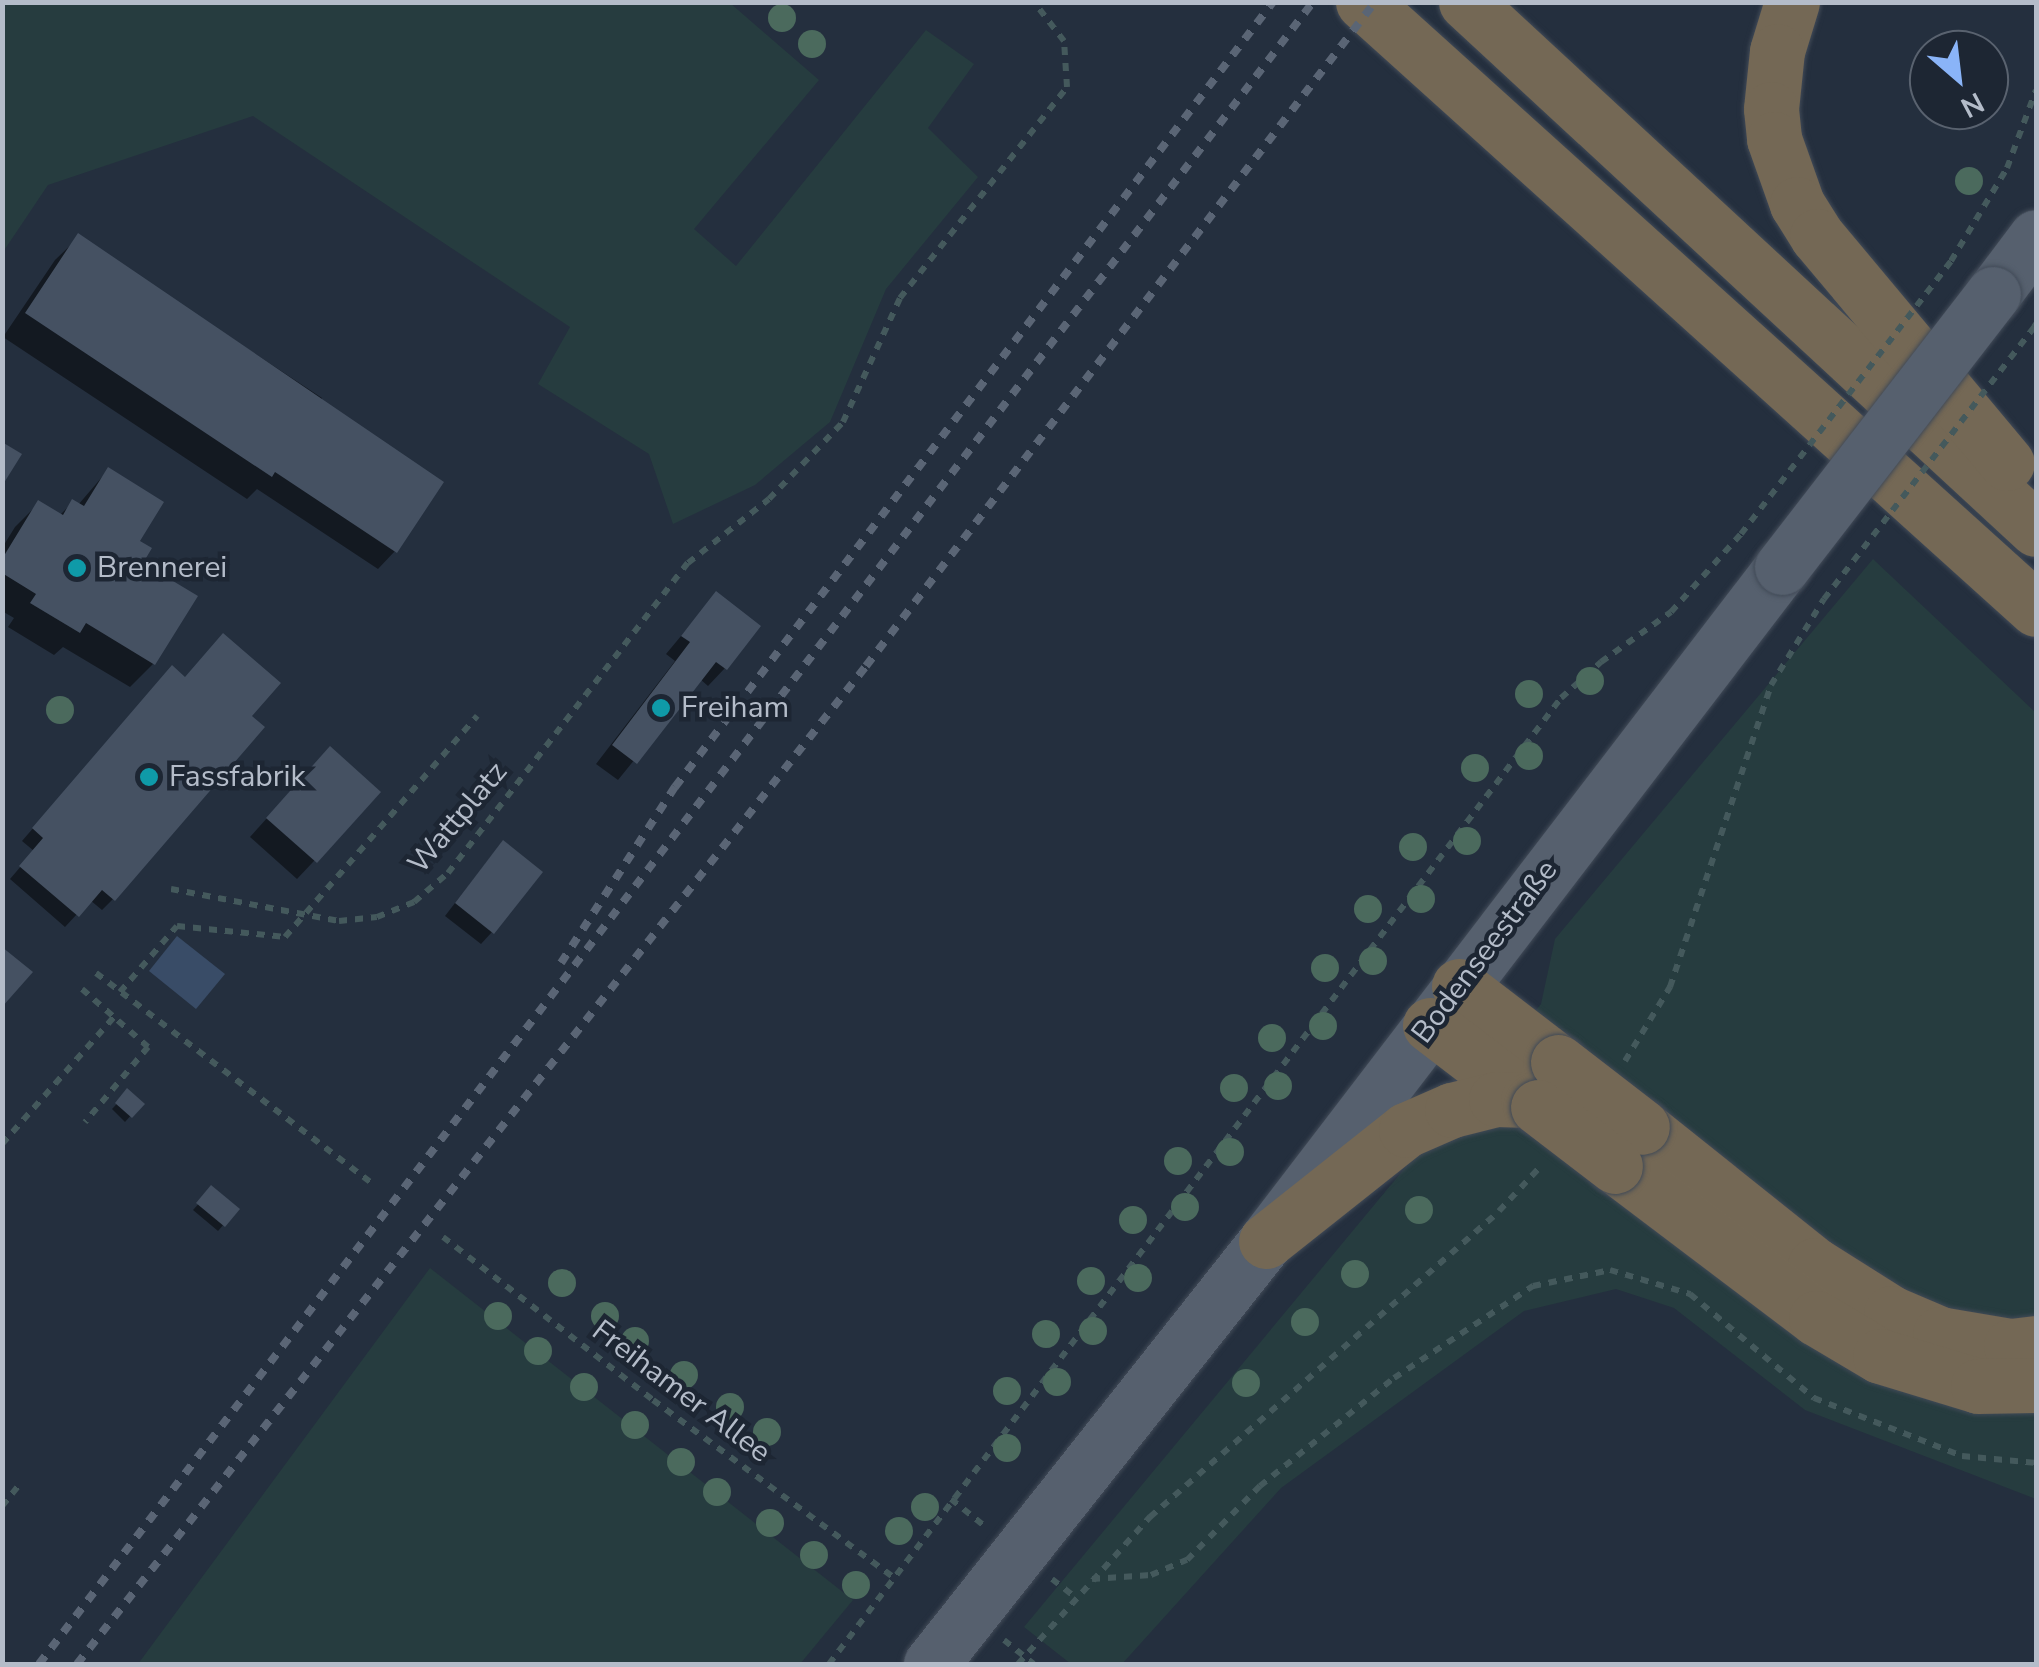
<!DOCTYPE html>
<meta charset="utf-8">
<style>
body{margin:0}
#map{position:relative;width:2039px;height:1667px;overflow:hidden;background:#242f3e;font-family:"Nunito Sans",sans-serif}
div>[style]{position:absolute}
.green>*{inset:0;background:#263c3f}
.water>*{inset:0;background:#394c67}
.shadow>*{inset:0;background:#0007}
.building>*{inset:0;background:#455162}
.path>*{height:6px;margin-top:-3px;transform-origin:0;background:repeating-linear-gradient(90deg,#44595c 0 8px,transparent 0 16px)}
.roads{filter:drop-shadow(0 0 2px #414a57) drop-shadow(0 0 2px #414a57)}
.major>*{height:55px;margin:-27.5px;padding:0 27.5px;transform-origin:27.5px;border-radius:27.5px;background:#56606e}
.highway>*{height:55px;margin:-27.5px;padding:0 27.5px;transform-origin:27.5px;border-radius:27.5px;background:#746855}
.rail>*{height:8px;margin-top:-4px;transform-origin:0;background:repeating-linear-gradient(90deg,#5a6575 0 10px,transparent 0 20px)}
.path-bridge>*{height:6px;margin-top:-3px;transform-origin:0;background:repeating-linear-gradient(90deg,#44595c 0 8px,transparent 0 16px)}
.bridges{filter:drop-shadow(0 0 2px #414a57) drop-shadow(0 0 2px #414a57)}
.major-bridge>*{height:55px;margin:-27.5px;padding:0 27.5px;transform-origin:27.5px;border-radius:27.5px;background:#56606e}
.highway-bridge>*{height:55px;margin:-27.5px;padding:0 27.5px;transform-origin:27.5px;border-radius:27.5px;background:#746855}
.trees>*{width:28px;height:28px;margin:-14px;border-radius:50%;background:#4b6a5d}
.dots>*{width:28px;height:28px;translate:-50% -50%;box-sizing:border-box;border:5px solid #1d2633;border-radius:50%}
span{translate:-50% -50%;white-space:nowrap;text-align:center;line-height:1.15;-webkit-text-stroke:9px #1d2633;paint-order:stroke}
.poi-label{font-size:30px;color:#b4bcc9}
.left{translate:0 -50%;text-align:left}
.street-label{font-size:30px;color:#b4bcc9}
.frame{position:absolute;inset:0;border:5px solid #b4bcc9;pointer-events:none}
.north{position:absolute;left:1909px;top:30px;width:100px;height:100px;box-sizing:border-box;background:#1d2633;border:2px solid #59626f;border-radius:50%;rotate:152deg;font-size:28px;font-weight:700;line-height:40px;text-align:center;color:#b4bcc9}
.north::after{content:'';display:block;margin:auto;width:35px;height:45px;background:#8ab4f8;clip-path:polygon(50% 0,100% 100%,50% 72%,0 100%)}
</style>
<div id="map">
<div class="green">
<i style="clip-path:polygon(3px 2px,730px 3px,819px 80px,694px 229px,736px 266px,926px 30px,974px 64px,928px 128px,978px 177px,886px 289px,830px 422px,755px 485px,673px 524px,649px 454px,538px 384px,570px 327px,253px 116px,48px 185px,3px 252px)"></i>
<i style="clip-path:polygon(1873px 559px,2036px 713px,2036px 1499px,1805px 1410px,1674px 1308px,1616px 1289px,1524px 1311px,1281px 1488px,1122px 1664px,1071px 1664px,1024px 1627px,1541px 1004px,1555px 939px)"></i>
<i style="clip-path:polygon(430px 1268px,853px 1600px,800px 1664px,138px 1664px)"></i>
</div>
<div class="water">
<i style="clip-path:polygon(177px 936px,225px 974px,196px 1009px,149px 971px)"></i>
</div>
<div class="shadow">
<i style="clip-path:polygon(79px 237px,322px 398px,320px 402px,395px 551px,378px 569px,257px 489px,247px 499px,3px 337px,55px 260px)"></i>
<i style="clip-path:polygon(108px 470px,137px 542px,153px 664px,130px 687px,63px 647px,54px 655px,8px 627px,14px 618px,2px 611px,2px 548px,15px 527px,39px 503px,59px 516px,73px 502px,78px 505px)"></i>
<i style="clip-path:polygon(716px 594px,725px 668px,708px 686px,700px 679px,618px 780px,596px 764px,675px 661px,666px 654px)"></i>
<i style="clip-path:polygon(184px 679px,249px 716px,113px 899px,102px 910px,90px 900px,65px 927px,10px 879px,34px 851px,22px 841px,161px 680px)"></i>
<i style="clip-path:polygon(313px 767px,378px 793px,297px 879px,250px 837px)"></i>
<i style="clip-path:polygon(492px 855px,492px 932px,481px 944px,445px 916px)"></i>
<i style="clip-path:polygon(128px 1092px,141px 1104px,125px 1122px,112px 1109px)"></i>
<i style="clip-path:polygon(212px 1189px,237px 1209px,218px 1231px,193px 1210px)"></i>
</div>
<div class="building">
<i style="clip-path:polygon(78px 233px,444px 482px,397px 553px,275px 472px,272px 477px,25px 313px)"></i>
<i style="clip-path:polygon(2px 442px,22px 454px,2px 486px)"></i>
<i style="clip-path:polygon(108px 467px,164px 502px,140px 541px,152px 548px,143px 563px,198px 596px,155px 665px,86px 623px,80px 633px,30px 603px,36px 594px,2px 573px,2px 559px,38px 500px,63px 515px,72px 499px,84px 506px)"></i>
<i style="clip-path:polygon(716px 591px,761px 626px,727px 670px,716px 662px,637px 764px,612px 745px,690px 642px,681px 636px)"></i>
<i style="clip-path:polygon(223px 633px,281px 683px,252px 716px,265px 727px,115px 901px,102px 890px,79px 917px,19px 866px,43px 838px,32px 828px,172px 665px,185px 677px)"></i>
<i style="clip-path:polygon(330px 746px,381px 792px,317px 863px,266px 818px)"></i>
<i style="clip-path:polygon(503px 840px,543px 872px,494px 934px,455px 903px)"></i>
<i style="clip-path:polygon(2px 947px,33px 972px,2px 1007px)"></i>
<i style="clip-path:polygon(127px 1088px,145px 1104px,132px 1118px,115px 1103px)"></i>
<i style="clip-path:polygon(211px 1185px,240px 1209px,225px 1227px,196px 1203px)"></i>
</div>
<div class="path">
<i style="left:1951px;top:261px;width:109px;rotate:-58.9deg"></i>
<i style="left:2007px;top:168px;width:83px;rotate:-69.6deg"></i>
<i style="left:2034px;top:327px;width:4px;rotate:-56deg"></i>
<i style="left:171px;top:889px;width:171px;rotate:10.8deg"></i>
<i style="left:339px;top:921px;width:38px;rotate:-6deg"></i>
<i style="left:377px;top:917px;width:40px;rotate:-22deg"></i>
<i style="left:414px;top:902px;width:45px;rotate:-40.5deg"></i>
<i style="left:448px;top:873px;width:392px;rotate:-52.3deg"></i>
<i style="left:688px;top:563px;width:103px;rotate:-38.3deg"></i>
<i style="left:769px;top:499px;width:107px;rotate:-46.1deg"></i>
<i style="left:843px;top:422px;width:136px;rotate:-65.3deg"></i>
<i style="left:900px;top:298px;width:269px;rotate:-51.6deg"></i>
<i style="left:1067px;top:87px;width:46px;rotate:-93.7deg"></i>
<i style="left:1064px;top:41px;width:49px;rotate:-127.6deg"></i>
<i style="left:96px;top:973px;width:350px;rotate:37.3deg"></i>
<i style="left:82px;top:989px;width:88px;rotate:41.3deg"></i>
<i style="left:148px;top:1047px;width:98px;rotate:130deg"></i>
<i style="left:120px;top:992px;width:87px;rotate:-49.2deg"></i>
<i style="left:177px;top:926px;width:109px;rotate:5.8deg"></i>
<i style="left:285px;top:937px;width:293px;rotate:-49deg"></i>
<i style="left:1625px;top:1061px;width:87px;rotate:-58.7deg"></i>
<i style="left:1670px;top:987px;width:318px;rotate:-71.5deg"></i>
<i style="left:1771px;top:685px;width:101px;rotate:-58.4deg"></i>
<i style="left:2px;top:1144px;width:169px;rotate:-48.6deg"></i>
<i style="left:443px;top:1237px;width:266px;rotate:37.8deg"></i>
<i style="left:653px;top:1400px;width:300px;rotate:36.4deg"></i>
<i style="left:951px;top:1499px;width:46px;rotate:38.9deg"></i>
<i style="left:2px;top:1506px;width:26px;rotate:-51deg"></i>
<i style="left:1052px;top:1579px;width:29px;rotate:38deg"></i>
<i style="left:1092px;top:1579px;width:59px;rotate:-3.9deg"></i>
<i style="left:1151px;top:1575px;width:39px;rotate:-23deg"></i>
<i style="left:1187px;top:1560px;width:104px;rotate:-45.4deg"></i>
<i style="left:1260px;top:1486px;width:172px;rotate:-38.9deg"></i>
<i style="left:1394px;top:1378px;width:167px;rotate:-33.5deg"></i>
<i style="left:1533px;top:1286px;width:79px;rotate:-11.7deg"></i>
<i style="left:1610px;top:1270px;width:84px;rotate:16.7deg"></i>
<i style="left:1690px;top:1294px;width:162px;rotate:40deg"></i>
<i style="left:1814px;top:1398px;width:159px;rotate:21.4deg"></i>
<i style="left:1962px;top:1456px;width:74px;rotate:5.4deg"></i>
<i style="left:1004px;top:1640px;width:38px;rotate:39deg"></i>
<i style="left:829px;top:1664px;width:1212px;rotate:-52.85deg"></i>
<i style="left:1561px;top:698px;width:54px;rotate:-42deg"></i>
<i style="left:1601px;top:662px;width:86px;rotate:-35.5deg"></i>
<i style="left:1671px;top:612px;width:105px;rotate:-48.1deg"></i>
<i style="left:1018px;top:1664px;width:198px;rotate:-48.1deg"></i>
<i style="left:1150px;top:1517px;width:464px;rotate:-41.2deg"></i>
<i style="left:1499px;top:1211px;width:62px;rotate:-47deg"></i>
</div>
<div class="roads">
<div class="major">
<i style="left:1993px;top:294px;width:71px;rotate:-53deg"></i>
<i style="left:931px;top:1664px;width:540px;rotate:-51.62deg"></i>
<i style="left:1266px;top:1241px;width:849px;rotate:-52.56deg"></i>
</div>
<div class="highway">
<i style="left:1363px;top:2px;width:906px;rotate:42.05deg"></i>
<i style="left:1466px;top:2px;width:776px;rotate:42.76deg"></i>
<i style="left:1792px;top:2px;width:51px;rotate:107deg"></i>
<i style="left:1777px;top:51px;width:58px;rotate:95.9deg"></i>
<i style="left:1771px;top:109px;width:30px;rotate:84deg"></i>
<i style="left:1774px;top:139px;width:69px;rotate:70.5deg"></i>
<i style="left:1797px;top:204px;width:38px;rotate:58deg"></i>
<i style="left:1817px;top:236px;width:296px;rotate:50.1deg"></i>
<i style="left:1459px;top:986px;width:125px;rotate:37.5deg"></i>
<i style="left:1430px;top:1025px;width:123px;rotate:37.4deg"></i>
<i style="left:1642px;top:1127px;width:221px;rotate:38.6deg"></i>
<i style="left:1815px;top:1265px;width:90px;rotate:32.3deg"></i>
<i style="left:1891px;top:1313px;width:53px;rotate:23.2deg"></i>
<i style="left:1940px;top:1334px;width:72px;rotate:9.6deg"></i>
<i style="left:2011px;top:1346px;width:25px;rotate:-7deg"></i>
<i style="left:1615px;top:1166px;width:252px;rotate:37.1deg"></i>
<i style="left:1816px;top:1318px;width:74px;rotate:30.7deg"></i>
<i style="left:1880px;top:1356px;width:102px;rotate:17deg"></i>
<i style="left:1978px;top:1386px;width:58px;rotate:-1deg"></i>
<i style="left:1266px;top:1241px;width:179px;rotate:-38.4deg"></i>
<i style="left:1406px;top:1130px;width:50px;rotate:-23.5deg"></i>
<i style="left:1452px;top:1110px;width:45px;rotate:-14deg"></i>
<i style="left:1496px;top:1099px;width:32px;rotate:2deg"></i>
<i style="left:1528px;top:1100px;width:12px;rotate:35deg"></i>
</div>
</div>
<div class="rail">
<i style="left:561px;top:963px;width:210px;rotate:-57.1deg"></i>
<i style="left:675px;top:787px;width:987px;rotate:-52.7deg"></i>
<i style="left:39px;top:1664px;width:2094px;rotate:-52.53deg"></i>
<i style="left:77px;top:1664px;width:1272px;rotate:-51.67deg"></i>
<i style="left:866px;top:666px;width:837px;rotate:-52.53deg"></i>
</div>
<div class="path-bridge">
<i style="left:1741px;top:534px;width:344px;rotate:-52.4deg"></i>
<i style="left:1824px;top:599px;width:344px;rotate:-52.3deg"></i>
</div>
<div class="bridges">
<div class="major-bridge">
<i style="left:1782px;top:567px;width:345px;rotate:-52.3deg"></i>
</div>
<div class="highway-bridge">
<i style="left:1558px;top:1062px;width:106px;rotate:37.7deg"></i>
<i style="left:1538px;top:1107px;width:97px;rotate:37.5deg"></i>
</div>
</div>
<div class="trees">
<i style="left:782px;top:18px"></i>
<i style="left:812px;top:44px"></i>
<i style="left:1969px;top:181px"></i>
<i style="left:1590px;top:681px"></i>
<i style="left:1529px;top:694px"></i>
<i style="left:60px;top:710px"></i>
<i style="left:1529px;top:756px"></i>
<i style="left:1475px;top:768px"></i>
<i style="left:1467px;top:841px"></i>
<i style="left:1413px;top:847px"></i>
<i style="left:1421px;top:899px"></i>
<i style="left:1368px;top:909px"></i>
<i style="left:1373px;top:961px"></i>
<i style="left:1325px;top:968px"></i>
<i style="left:1323px;top:1026px"></i>
<i style="left:1272px;top:1038px"></i>
<i style="left:1278px;top:1086px"></i>
<i style="left:1234px;top:1088px"></i>
<i style="left:1230px;top:1152px"></i>
<i style="left:1178px;top:1161px"></i>
<i style="left:1185px;top:1207px"></i>
<i style="left:1419px;top:1210px"></i>
<i style="left:1133px;top:1220px"></i>
<i style="left:1355px;top:1274px"></i>
<i style="left:1138px;top:1278px"></i>
<i style="left:1091px;top:1281px"></i>
<i style="left:562px;top:1283px"></i>
<i style="left:498px;top:1316px"></i>
<i style="left:605px;top:1316px"></i>
<i style="left:1305px;top:1322px"></i>
<i style="left:1093px;top:1331px"></i>
<i style="left:1046px;top:1334px"></i>
<i style="left:635px;top:1341px"></i>
<i style="left:538px;top:1351px"></i>
<i style="left:684px;top:1375px"></i>
<i style="left:1057px;top:1382px"></i>
<i style="left:1246px;top:1383px"></i>
<i style="left:584px;top:1387px"></i>
<i style="left:1007px;top:1391px"></i>
<i style="left:730px;top:1407px"></i>
<i style="left:635px;top:1425px"></i>
<i style="left:767px;top:1432px"></i>
<i style="left:1007px;top:1448px"></i>
<i style="left:681px;top:1462px"></i>
<i style="left:717px;top:1492px"></i>
<i style="left:925px;top:1507px"></i>
<i style="left:770px;top:1523px"></i>
<i style="left:899px;top:1531px"></i>
<i style="left:814px;top:1555px"></i>
<i style="left:856px;top:1585px"></i>
</div>
<div class="dots">
<i style="left:77px;top:568px;background:#0f9aa8"></i>
<i style="left:661px;top:708px;background:#0f9aa8"></i>
<i style="left:149px;top:777px;background:#0f9aa8"></i>
</div>
<div class="poi-label">
<span class="left" style="left:97px;top:568px">Brennerei</span>
<span class="left" style="left:681px;top:708px">Freiham</span>
<span class="left" style="left:169px;top:777px">Fassfabrik</span>
</div>
<div class="street-label">
<span style="left:458px;top:818px;rotate:-50deg">Wattplatz</span>
<span style="left:1485px;top:952px;rotate:-53deg">Bodenseestraße</span>
<span style="left:681px;top:1392px;rotate:37deg">Freihamer Allee</span>
</div>
<div class="frame"></div>
<div class="north">N</div>
</div>
